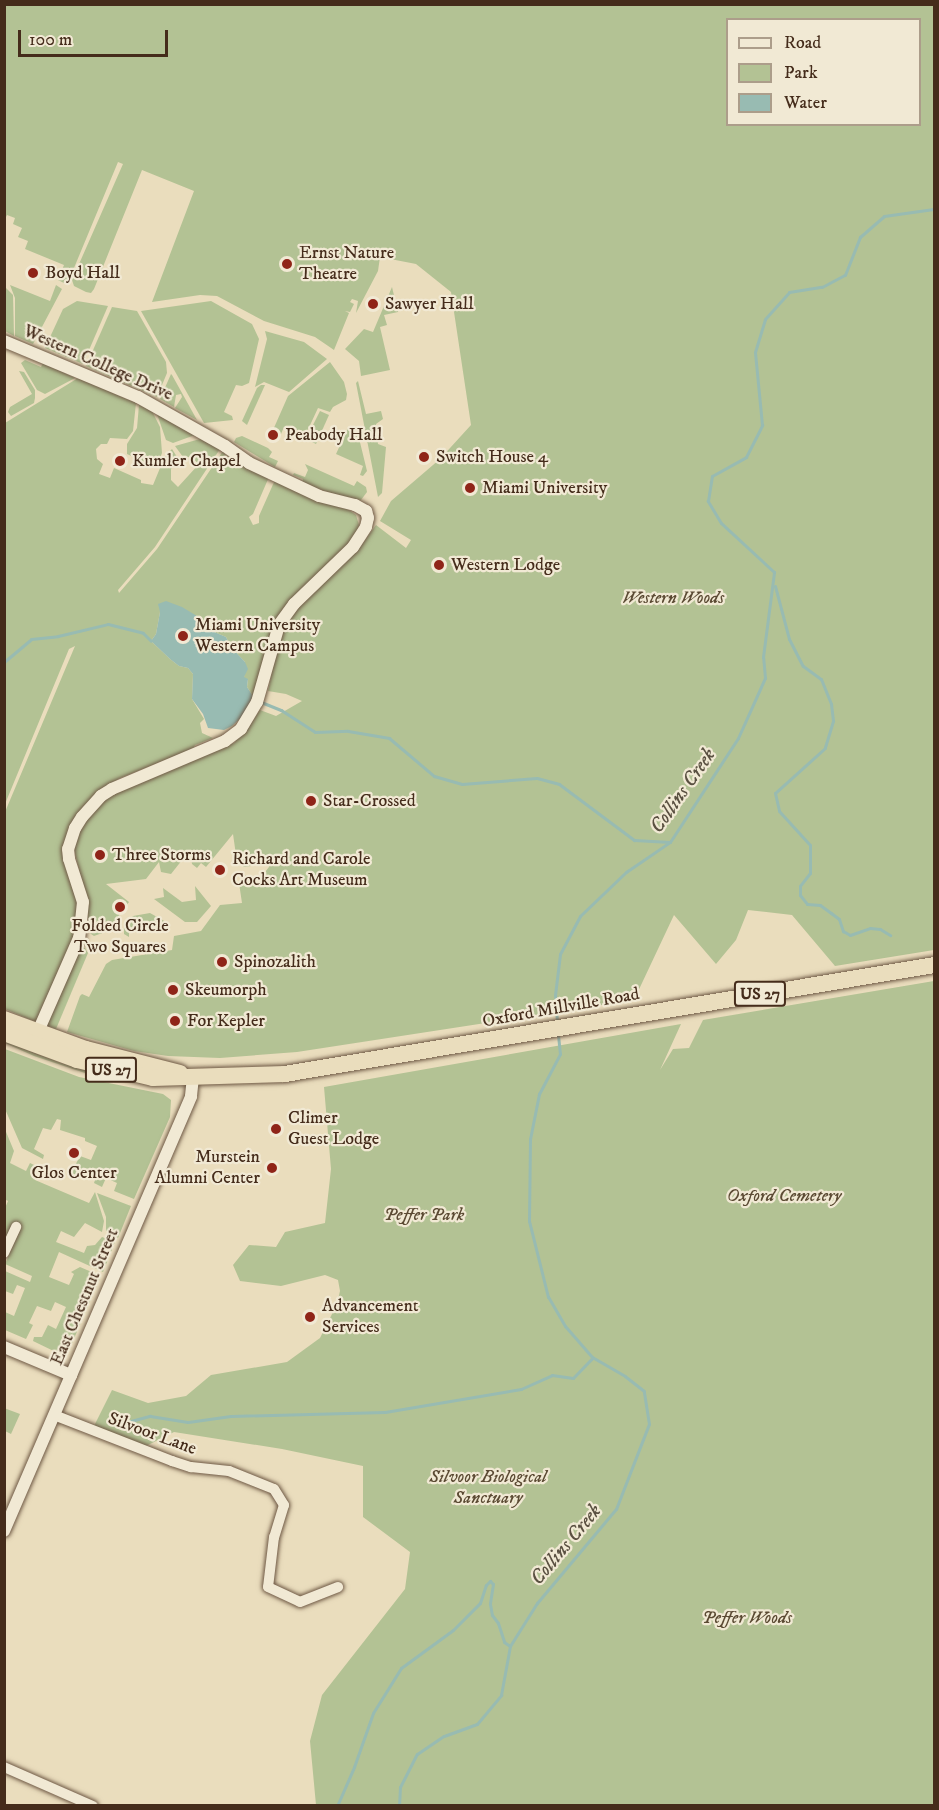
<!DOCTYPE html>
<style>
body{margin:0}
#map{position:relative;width:939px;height:1810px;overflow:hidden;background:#eaddbd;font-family:"IM FELL DW Pica",serif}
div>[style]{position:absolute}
.green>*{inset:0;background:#b3c294}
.water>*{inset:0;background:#98bbb2}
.stream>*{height:3px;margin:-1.5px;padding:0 1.5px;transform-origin:1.5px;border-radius:1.5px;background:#98bbb2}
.roads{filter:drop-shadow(0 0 2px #6e5844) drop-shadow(0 0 2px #6e5844)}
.minor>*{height:10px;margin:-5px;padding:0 5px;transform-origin:5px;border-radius:5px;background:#f1e9d4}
.tertiary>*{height:12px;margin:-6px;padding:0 6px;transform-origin:6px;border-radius:6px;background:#f1e9d4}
.trunk>*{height:16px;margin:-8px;padding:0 8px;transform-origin:8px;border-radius:8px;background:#eaddbd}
.dots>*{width:16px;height:16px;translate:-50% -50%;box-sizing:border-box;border:3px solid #f1e9d4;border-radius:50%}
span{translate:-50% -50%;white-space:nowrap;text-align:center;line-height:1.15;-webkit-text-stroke:4.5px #f1e9d4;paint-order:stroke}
.shield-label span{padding:2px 4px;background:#f1e9d4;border:2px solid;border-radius:4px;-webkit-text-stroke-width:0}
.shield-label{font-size:16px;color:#452c1b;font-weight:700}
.poi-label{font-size:18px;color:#452c1b}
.left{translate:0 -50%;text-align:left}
.right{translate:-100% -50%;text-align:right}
.street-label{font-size:18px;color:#452c1b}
.park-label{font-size:18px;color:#5b4a33;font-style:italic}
.water-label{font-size:20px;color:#5a5041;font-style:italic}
.frame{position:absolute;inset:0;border:6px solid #452c1b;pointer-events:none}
.legend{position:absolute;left:726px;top:18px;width:195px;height:108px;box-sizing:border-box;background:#f1e9d4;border:2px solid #ac9d8a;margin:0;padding:8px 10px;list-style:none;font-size:18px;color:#452c1b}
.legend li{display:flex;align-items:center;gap:12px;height:30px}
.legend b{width:30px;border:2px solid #ac9d8a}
.scale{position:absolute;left:18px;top:30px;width:150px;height:27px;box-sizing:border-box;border:3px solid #452c1b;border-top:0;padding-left:8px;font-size:18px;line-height:21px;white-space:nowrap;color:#452c1b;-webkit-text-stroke:4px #f1e9d4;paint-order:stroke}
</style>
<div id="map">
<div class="green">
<i style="clip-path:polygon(evenodd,5px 5px,934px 5px,934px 950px,835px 966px,792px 915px,748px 910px,736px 940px,716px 964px,674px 915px,634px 1000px,297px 1052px,220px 1058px,168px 1056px,134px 1051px,67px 1032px,80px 996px,82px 994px,89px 997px,106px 964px,112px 960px,172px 950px,174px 936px,201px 931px,220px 905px,242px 903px,239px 883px,245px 875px,256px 884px,272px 863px,244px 867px,237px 862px,233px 834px,206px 867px,201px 863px,197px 868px,192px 864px,190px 850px,171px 874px,161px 872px,159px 862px,146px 879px,106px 884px,129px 902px,108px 931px,94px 936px,88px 932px,88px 907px,74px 849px,76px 836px,86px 820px,107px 798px,122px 789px,234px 743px,248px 728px,260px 710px,276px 716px,302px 701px,286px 694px,268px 691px,279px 639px,286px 624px,297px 608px,360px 547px,376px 525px,406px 548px,411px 540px,380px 521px,391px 501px,440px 459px,471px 425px,451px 292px,416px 264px,380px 257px,378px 271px,356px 313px,358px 301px,352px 299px,350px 302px,354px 304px,350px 312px,345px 311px,349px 313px,334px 350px,315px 337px,264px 321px,217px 296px,200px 295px,152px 302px,194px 191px,142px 170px,94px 289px,91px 293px,86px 292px,74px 286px,72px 280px,123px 164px,118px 162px,69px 280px,64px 283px,58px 280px,64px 265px,25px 249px,28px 241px,18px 237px,22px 228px,13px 224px,15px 218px,7px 215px,5px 219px,5px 5px,728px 20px,920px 20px,920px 124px,728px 124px,728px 20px)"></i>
<i style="clip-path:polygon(10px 285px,50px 301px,56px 285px,62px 289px,33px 344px,15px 336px,15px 298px)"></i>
<i style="clip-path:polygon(5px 287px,13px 295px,14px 336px,5px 331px)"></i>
<i style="clip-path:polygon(392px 287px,398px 312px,384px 315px,387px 325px,380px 327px,390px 370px,361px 376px,359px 361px,345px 349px,364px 329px,373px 332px)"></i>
<i style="clip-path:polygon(77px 301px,108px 306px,83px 364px,45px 348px,63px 309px)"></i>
<i style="clip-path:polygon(211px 301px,252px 324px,259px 339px,249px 383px,242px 386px,236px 385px,224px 412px,232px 416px,233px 420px,204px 423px,141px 311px)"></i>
<i style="clip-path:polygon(112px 307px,137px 311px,166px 362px,167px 373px,157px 397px,86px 366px)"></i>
<i style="clip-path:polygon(265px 331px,304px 342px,327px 359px,289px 392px,264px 382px,255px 387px,267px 339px)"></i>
<i style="clip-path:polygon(25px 360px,41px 367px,43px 363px,75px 378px,45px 394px,37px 390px,21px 363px)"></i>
<i style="clip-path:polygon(330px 362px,344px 382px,347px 394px,346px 400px,333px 407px,330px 412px,318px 408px,305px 436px,284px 427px,281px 434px,273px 430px,288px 396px)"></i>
<i style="clip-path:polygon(19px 371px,24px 372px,35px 390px,35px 398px,34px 403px,11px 416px,8px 412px,10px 407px,32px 394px)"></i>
<i style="clip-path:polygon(171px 374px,172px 375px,197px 420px,175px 408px,182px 397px,181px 394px,176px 395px,174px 407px,160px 399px)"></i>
<i style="clip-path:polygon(78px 378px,136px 403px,133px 431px,127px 439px,110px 438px,107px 444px,101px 444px,96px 449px,97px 459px,103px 464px,99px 474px,110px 478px,114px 468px,141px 480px,141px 483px,153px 485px,165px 456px,172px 449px,179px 460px,171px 469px,171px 480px,178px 487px,199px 464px,191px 457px,183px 457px,175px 446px,200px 439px,220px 449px,155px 547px,118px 590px,119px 593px,157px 549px,223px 451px,226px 456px,269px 477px,253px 514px,249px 517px,253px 525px,259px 523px,259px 516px,275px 480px,346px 508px,356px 515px,359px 525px,355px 536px,272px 629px,253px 696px,247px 687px,248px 680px,244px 678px,245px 662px,231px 647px,226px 637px,205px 628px,197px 616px,160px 612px,156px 634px,151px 641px,170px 659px,179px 666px,188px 668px,193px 674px,192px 699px,204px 719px,200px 723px,202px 733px,213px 738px,195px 745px,193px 749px,120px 778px,102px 789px,71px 825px,79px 905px,75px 937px,36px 1022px,5px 1009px,5px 812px,75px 646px,69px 649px,5px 804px,5px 423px)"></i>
<i style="clip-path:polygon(358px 381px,366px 414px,381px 411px,383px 419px,376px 424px,378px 444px,386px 447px,382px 493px,378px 497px,356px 383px)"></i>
<i style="clip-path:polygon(261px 385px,265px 385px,247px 425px,242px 421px,257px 388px)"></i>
<i style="clip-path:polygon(139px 405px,152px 411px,160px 427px,162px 453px,158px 463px,152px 461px,149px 464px,127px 454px,127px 444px,137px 428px)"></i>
<i style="clip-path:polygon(320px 411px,329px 415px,316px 444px,306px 439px)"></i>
<i style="clip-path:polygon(157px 414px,195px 435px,173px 443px,166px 440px)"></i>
<i style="clip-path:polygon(348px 428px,357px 430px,367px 471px,363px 476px,360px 475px,363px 466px,336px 454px)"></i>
<i style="clip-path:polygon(242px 436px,268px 448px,272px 452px,269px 457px,278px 461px,275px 467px,234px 442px,236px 438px)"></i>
<i style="clip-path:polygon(305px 464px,354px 486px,357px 481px,366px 487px,367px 492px,361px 500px,342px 497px,302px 483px,303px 479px,293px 475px,294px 473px,305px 477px,308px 470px)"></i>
<i style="clip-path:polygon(195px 886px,211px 906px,197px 922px,185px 922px,154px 899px,164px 897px,163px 888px,182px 902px,196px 900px)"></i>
<i style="clip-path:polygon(150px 913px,166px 922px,163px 932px,160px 924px,129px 928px,129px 937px,124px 934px,124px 927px,133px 916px)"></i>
<i style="clip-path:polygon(85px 948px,88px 953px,56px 1029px,46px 1025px,80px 950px)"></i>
<i style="clip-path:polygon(934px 981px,934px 1805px,316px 1805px,310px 1741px,322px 1695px,405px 1589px,410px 1552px,363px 1517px,363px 1466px,282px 1449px,174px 1432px,146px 1446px,94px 1426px,112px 1390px,148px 1403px,186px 1396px,211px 1375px,287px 1362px,320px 1338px,337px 1304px,340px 1291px,338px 1280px,325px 1275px,281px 1286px,240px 1281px,233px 1265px,249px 1245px,276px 1247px,285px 1232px,325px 1223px,331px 1169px,324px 1087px,681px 1024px,660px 1070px,673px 1049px,689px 1048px,703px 1020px)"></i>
<i style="clip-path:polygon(4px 1041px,61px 1063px,148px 1085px,88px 1074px,34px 1056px,5px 1043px)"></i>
<i style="clip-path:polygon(5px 1049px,79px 1077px,163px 1094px,171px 1100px,170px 1117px,134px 1199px,114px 1191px,117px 1183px,106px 1178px,102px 1187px,94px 1183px,97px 1174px,86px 1170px,82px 1178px,71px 1173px,80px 1156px,91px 1160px,97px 1146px,85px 1141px,85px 1138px,60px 1130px,61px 1120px,57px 1119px,51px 1130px,43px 1128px,34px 1149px,44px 1155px,43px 1159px,22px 1148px,5px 1109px)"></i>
<i style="clip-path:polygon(4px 1127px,14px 1151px,10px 1163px,26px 1171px,30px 1163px,38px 1167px,35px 1180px,89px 1203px,95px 1192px,104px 1221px,102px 1232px,85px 1223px,74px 1237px,61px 1231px,56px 1242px,84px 1253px,87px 1246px,95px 1245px,102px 1237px,115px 1242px,103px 1272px,59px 1252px,49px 1277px,69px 1285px,74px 1274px,71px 1272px,80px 1267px,101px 1276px,66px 1357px,33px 1341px,34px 1337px,42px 1337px,48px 1325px,56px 1329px,66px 1307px,55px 1302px,51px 1311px,37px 1306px,29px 1323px,33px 1325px,26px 1339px,5px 1330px,5px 1312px,14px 1316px,25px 1288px,17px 1285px,13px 1294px,5px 1291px,5px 1271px,30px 1282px,32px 1276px,5px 1264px,21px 1227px,5px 1242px,5px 1208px,8px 1201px,4px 1199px)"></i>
<i style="clip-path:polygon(97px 1193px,131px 1206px,118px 1238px,115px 1236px,115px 1230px,106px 1231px,106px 1217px)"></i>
<i style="clip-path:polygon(4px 1408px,20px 1414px,11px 1434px,5px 1431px)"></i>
</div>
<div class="water">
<i style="clip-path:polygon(166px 601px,182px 607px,197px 616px,205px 628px,226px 637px,231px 647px,245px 662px,248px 669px,244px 677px,248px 679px,247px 687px,253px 696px,244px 715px,232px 726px,224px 730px,208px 728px,203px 714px,192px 699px,193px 674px,188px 668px,179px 666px,170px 659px,151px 641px,156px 634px,160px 612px,158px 604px)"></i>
</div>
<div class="stream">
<i style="left:775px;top:586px;width:55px;rotate:75.2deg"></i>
<i style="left:789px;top:639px;width:30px;rotate:63deg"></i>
<i style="left:803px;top:666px;width:22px;rotate:36deg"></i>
<i style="left:821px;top:679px;width:27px;rotate:68deg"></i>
<i style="left:831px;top:704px;width:17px;rotate:83deg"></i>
<i style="left:833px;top:721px;width:28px;rotate:107deg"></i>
<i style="left:825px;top:748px;width:67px;rotate:138deg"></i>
<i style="left:775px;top:793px;width:18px;rotate:77deg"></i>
<i style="left:779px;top:811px;width:46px;rotate:47.6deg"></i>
<i style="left:810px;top:845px;width:28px;rotate:90deg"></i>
<i style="left:810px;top:873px;width:16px;rotate:128deg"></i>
<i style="left:800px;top:886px;width:9px;rotate:90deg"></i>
<i style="left:800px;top:895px;width:11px;rotate:52deg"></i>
<i style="left:807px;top:904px;width:13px;rotate:4deg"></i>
<i style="left:820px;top:905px;width:14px;rotate:36deg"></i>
<i style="left:831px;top:913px;width:10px;rotate:37deg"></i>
<i style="left:839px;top:919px;width:13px;rotate:72deg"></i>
<i style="left:843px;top:931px;width:8px;rotate:30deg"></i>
<i style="left:850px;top:935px;width:21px;rotate:-19deg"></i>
<i style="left:870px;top:928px;width:10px;rotate:6deg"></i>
<i style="left:880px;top:929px;width:12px;rotate:31deg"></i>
<i style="left:4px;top:662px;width:35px;rotate:-40deg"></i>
<i style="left:31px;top:639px;width:27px;rotate:-6deg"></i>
<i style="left:58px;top:636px;width:51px;rotate:-13.5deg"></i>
<i style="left:108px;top:624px;width:36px;rotate:14deg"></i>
<i style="left:143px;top:633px;width:11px;rotate:45deg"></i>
<i style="left:261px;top:702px;width:22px;rotate:22deg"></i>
<i style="left:281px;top:710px;width:40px;rotate:32.9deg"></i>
<i style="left:315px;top:732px;width:33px;rotate:-2deg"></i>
<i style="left:348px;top:731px;width:42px;rotate:9.7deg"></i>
<i style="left:389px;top:738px;width:59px;rotate:40.2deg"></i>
<i style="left:434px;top:776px;width:29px;rotate:16deg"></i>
<i style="left:462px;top:784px;width:75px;rotate:-4.6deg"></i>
<i style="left:537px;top:778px;width:23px;rotate:15deg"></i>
<i style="left:559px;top:784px;width:94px;rotate:36.7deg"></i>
<i style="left:634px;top:840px;width:36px;rotate:3deg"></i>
<i style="left:557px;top:1022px;width:27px;rotate:-94deg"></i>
<i style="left:555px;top:995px;width:41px;rotate:-83deg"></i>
<i style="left:560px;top:954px;width:43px;rotate:-62.2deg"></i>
<i style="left:580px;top:916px;width:64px;rotate:-43.7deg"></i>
<i style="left:626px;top:872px;width:53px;rotate:-34.3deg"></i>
<i style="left:670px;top:842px;width:124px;rotate:-56.8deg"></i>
<i style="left:738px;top:738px;width:66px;rotate:-65.8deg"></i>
<i style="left:765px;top:678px;width:21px;rotate:-95deg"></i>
<i style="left:763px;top:657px;width:86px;rotate:-82.6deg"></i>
<i style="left:774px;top:572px;width:72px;rotate:-137.2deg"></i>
<i style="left:721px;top:523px;width:26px;rotate:-121deg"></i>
<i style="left:708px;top:501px;width:25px;rotate:-81deg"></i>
<i style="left:712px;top:476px;width:39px;rotate:-29deg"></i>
<i style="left:746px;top:457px;width:36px;rotate:-63deg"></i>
<i style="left:762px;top:425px;width:73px;rotate:-95.5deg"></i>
<i style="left:755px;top:352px;width:34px;rotate:-73deg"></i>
<i style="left:765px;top:319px;width:36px;rotate:-48deg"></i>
<i style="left:789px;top:292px;width:33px;rotate:-9deg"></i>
<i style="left:822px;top:287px;width:26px;rotate:-28deg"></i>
<i style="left:845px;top:275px;width:41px;rotate:-68.5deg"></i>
<i style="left:860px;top:237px;width:32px;rotate:-41deg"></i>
<i style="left:884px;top:216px;width:50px;rotate:-8deg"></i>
<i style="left:123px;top:1426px;width:6px;rotate:-45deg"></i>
<i style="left:127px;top:1422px;width:24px;rotate:-15deg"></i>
<i style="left:150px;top:1416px;width:38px;rotate:9deg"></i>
<i style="left:188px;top:1422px;width:43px;rotate:-7.9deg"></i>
<i style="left:231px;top:1416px;width:154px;rotate:-1.5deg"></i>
<i style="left:385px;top:1412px;width:138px;rotate:-9.6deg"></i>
<i style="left:521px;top:1389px;width:34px;rotate:-24deg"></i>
<i style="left:552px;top:1375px;width:21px;rotate:8deg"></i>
<i style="left:573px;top:1378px;width:28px;rotate:-46deg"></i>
<i style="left:337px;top:1806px;width:43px;rotate:-66.4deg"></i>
<i style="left:354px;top:1767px;width:57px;rotate:-70.6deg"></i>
<i style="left:373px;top:1713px;width:53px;rotate:-58.1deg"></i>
<i style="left:401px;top:1668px;width:64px;rotate:-36.2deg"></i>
<i style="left:453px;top:1630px;width:38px;rotate:-45deg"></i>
<i style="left:480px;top:1603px;width:19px;rotate:-72deg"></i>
<i style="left:486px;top:1585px;width:6px;rotate:-45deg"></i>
<i style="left:490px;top:1581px;width:4px;rotate:45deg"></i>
<i style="left:493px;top:1584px;width:20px;rotate:99deg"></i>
<i style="left:490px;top:1604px;width:11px;rotate:80deg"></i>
<i style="left:492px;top:1615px;width:10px;rotate:53deg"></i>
<i style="left:498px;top:1623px;width:20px;rotate:72deg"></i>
<i style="left:504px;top:1642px;width:7px;rotate:34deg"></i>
<i style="left:399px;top:1806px;width:19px;rotate:-87deg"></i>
<i style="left:400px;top:1787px;width:37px;rotate:-63deg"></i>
<i style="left:417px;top:1754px;width:32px;rotate:-34deg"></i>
<i style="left:444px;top:1736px;width:35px;rotate:-20deg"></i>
<i style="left:477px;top:1724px;width:38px;rotate:-50deg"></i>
<i style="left:501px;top:1695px;width:50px;rotate:-79.6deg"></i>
<i style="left:510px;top:1646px;width:51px;rotate:-57.9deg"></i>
<i style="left:537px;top:1603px;width:123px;rotate:-50deg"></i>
<i style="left:616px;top:1509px;width:91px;rotate:-68.8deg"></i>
<i style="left:649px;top:1424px;width:33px;rotate:-99deg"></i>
<i style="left:644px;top:1391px;width:24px;rotate:-142deg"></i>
<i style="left:625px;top:1376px;width:38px;rotate:-150deg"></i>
<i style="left:592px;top:1357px;width:41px;rotate:-131.1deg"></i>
<i style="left:565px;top:1326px;width:34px;rotate:-120deg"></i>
<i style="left:548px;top:1297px;width:78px;rotate:-104deg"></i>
<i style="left:529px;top:1221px;width:82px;rotate:-89.3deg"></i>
<i style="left:530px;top:1139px;width:46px;rotate:-78.7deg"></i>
<i style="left:539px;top:1094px;width:45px;rotate:-62.3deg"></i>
<i style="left:560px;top:1054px;width:19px;rotate:-96deg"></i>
</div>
<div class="roads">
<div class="minor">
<i style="left:4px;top:1253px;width:29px;rotate:-65deg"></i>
<i style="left:54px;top:1415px;width:127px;rotate:21.3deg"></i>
<i style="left:172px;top:1461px;width:20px;rotate:18deg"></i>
<i style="left:191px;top:1467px;width:38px;rotate:6deg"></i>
<i style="left:229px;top:1471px;width:48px;rotate:21.8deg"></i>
<i style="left:274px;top:1489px;width:19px;rotate:58deg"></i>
<i style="left:284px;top:1505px;width:34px;rotate:107deg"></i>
<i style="left:274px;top:1537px;width:50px;rotate:96.8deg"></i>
<i style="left:268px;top:1587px;width:35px;rotate:25deg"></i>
<i style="left:300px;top:1602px;width:41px;rotate:-21.5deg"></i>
<i style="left:4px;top:1767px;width:97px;rotate:23.7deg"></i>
</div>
<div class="tertiary">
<i style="left:4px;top:341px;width:145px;rotate:22.7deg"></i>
<i style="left:138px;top:397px;width:100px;rotate:29.4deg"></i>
<i style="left:225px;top:446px;width:29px;rotate:35deg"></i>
<i style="left:249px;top:463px;width:77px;rotate:25.2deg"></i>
<i style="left:319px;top:496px;width:37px;rotate:14deg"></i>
<i style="left:355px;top:505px;width:13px;rotate:29deg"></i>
<i style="left:366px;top:511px;width:7px;rotate:74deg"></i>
<i style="left:368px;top:518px;width:9px;rotate:103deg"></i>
<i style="left:366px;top:527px;width:24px;rotate:123deg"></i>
<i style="left:353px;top:547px;width:82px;rotate:136deg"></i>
<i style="left:294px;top:604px;width:26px;rotate:126deg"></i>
<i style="left:279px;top:625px;width:80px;rotate:105.9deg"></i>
<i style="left:257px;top:702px;width:31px;rotate:121deg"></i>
<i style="left:241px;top:729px;width:20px;rotate:143deg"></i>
<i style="left:225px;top:741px;width:123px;rotate:157deg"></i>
<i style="left:112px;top:789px;width:13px;rotate:148deg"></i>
<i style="left:101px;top:796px;width:28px;rotate:132deg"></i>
<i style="left:82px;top:817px;width:13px;rotate:122deg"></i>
<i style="left:75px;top:828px;width:22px;rotate:108deg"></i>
<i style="left:68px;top:849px;width:10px;rotate:84deg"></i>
<i style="left:69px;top:859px;width:45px;rotate:72deg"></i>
<i style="left:83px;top:902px;width:36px;rotate:96deg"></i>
<i style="left:79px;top:938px;width:109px;rotate:113.7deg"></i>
<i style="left:4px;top:1347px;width:73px;rotate:22.7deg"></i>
<i style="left:4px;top:1531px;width:473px;rotate:-66.7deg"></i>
<i style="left:191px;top:1096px;width:20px;rotate:-84deg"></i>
</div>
<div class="trunk">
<i style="left:4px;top:1019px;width:87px;rotate:20.1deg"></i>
<i style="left:86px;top:1049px;width:97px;rotate:14.3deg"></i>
<i style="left:4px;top:1033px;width:78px;rotate:20.3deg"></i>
<i style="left:77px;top:1060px;width:78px;rotate:13.3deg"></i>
<i style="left:153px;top:1078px;width:132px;rotate:-1.7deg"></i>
<i style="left:285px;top:1074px;width:658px;rotate:-9.53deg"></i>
</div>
</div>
<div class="dots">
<i style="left:287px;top:264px;background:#8f2418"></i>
<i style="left:33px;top:273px;background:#8f2418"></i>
<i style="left:373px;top:304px;background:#8f2418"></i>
<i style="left:273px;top:435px;background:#8f2418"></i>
<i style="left:424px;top:457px;background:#8f2418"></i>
<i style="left:120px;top:461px;background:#8f2418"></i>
<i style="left:470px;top:488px;background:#8f2418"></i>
<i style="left:439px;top:565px;background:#8f2418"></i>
<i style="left:183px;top:636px;background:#8f2418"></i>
<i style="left:311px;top:801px;background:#8f2418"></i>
<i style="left:100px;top:855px;background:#8f2418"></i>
<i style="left:220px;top:870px;background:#8f2418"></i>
<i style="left:120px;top:907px;background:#8f2418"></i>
<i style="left:222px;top:962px;background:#8f2418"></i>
<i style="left:173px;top:990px;background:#8f2418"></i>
<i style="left:175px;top:1021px;background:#8f2418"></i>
<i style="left:276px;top:1129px;background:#8f2418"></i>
<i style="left:74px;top:1153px;background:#8f2418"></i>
<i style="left:272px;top:1168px;background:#8f2418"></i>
<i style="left:310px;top:1317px;background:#8f2418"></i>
</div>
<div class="shield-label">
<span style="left:760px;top:994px">US 27</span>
<span style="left:111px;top:1070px">US 27</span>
</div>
<div class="poi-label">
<span class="left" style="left:299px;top:264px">Ernst Nature<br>Theatre</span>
<span class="left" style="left:45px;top:273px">Boyd Hall</span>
<span class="left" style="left:385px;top:304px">Sawyer Hall</span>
<span class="left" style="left:285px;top:435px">Peabody Hall</span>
<span class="left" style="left:436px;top:457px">Switch House 4</span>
<span class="left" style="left:132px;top:461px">Kumler Chapel</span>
<span class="left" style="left:482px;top:488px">Miami University</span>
<span class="left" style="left:451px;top:565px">Western Lodge</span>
<span class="left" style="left:195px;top:636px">Miami University<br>Western Campus</span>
<span class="left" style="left:323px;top:801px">Star-Crossed</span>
<span class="left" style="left:112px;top:855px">Three Storms</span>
<span class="left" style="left:232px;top:870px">Richard and Carole<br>Cocks Art Museum</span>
<span style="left:120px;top:937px">Folded Circle<br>Two Squares</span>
<span class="left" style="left:234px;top:962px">Spinozalith</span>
<span class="left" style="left:185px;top:990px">Skeumorph</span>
<span class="left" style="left:187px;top:1021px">For Kepler</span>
<span class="left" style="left:288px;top:1129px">Climer<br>Guest Lodge</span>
<span class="right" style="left:260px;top:1168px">Murstein<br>Alumni Center</span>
<span style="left:74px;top:1173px">Glos Center</span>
<span class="left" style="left:322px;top:1317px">Advancement<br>Services</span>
</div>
<div class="street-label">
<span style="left:98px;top:363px;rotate:24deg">Western College Drive</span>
<span style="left:561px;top:1008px;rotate:-10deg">Oxford Millville Road</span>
<span style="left:85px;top:1297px;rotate:-67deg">East Chestnut Street</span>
<span style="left:152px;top:1434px;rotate:20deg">Silvoor Lane</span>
</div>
<div class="park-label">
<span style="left:673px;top:598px">Western Woods</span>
<span style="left:784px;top:1196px">Oxford Cemetery</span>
<span style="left:424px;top:1215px">Peffer Park</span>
<span style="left:488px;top:1488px">Silvoor Biological<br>Sanctuary</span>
<span style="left:747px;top:1618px">Peffer Woods</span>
</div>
<div class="water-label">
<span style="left:683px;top:791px;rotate:-55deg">Collins Creek</span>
<span style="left:566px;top:1545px;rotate:-50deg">Collins Creek</span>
</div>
<div class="frame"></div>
<ul class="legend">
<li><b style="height:8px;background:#f1e9d4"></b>Road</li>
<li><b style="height:16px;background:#b3c294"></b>Park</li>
<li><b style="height:16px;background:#98bbb2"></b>Water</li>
</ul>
<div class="scale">100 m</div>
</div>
